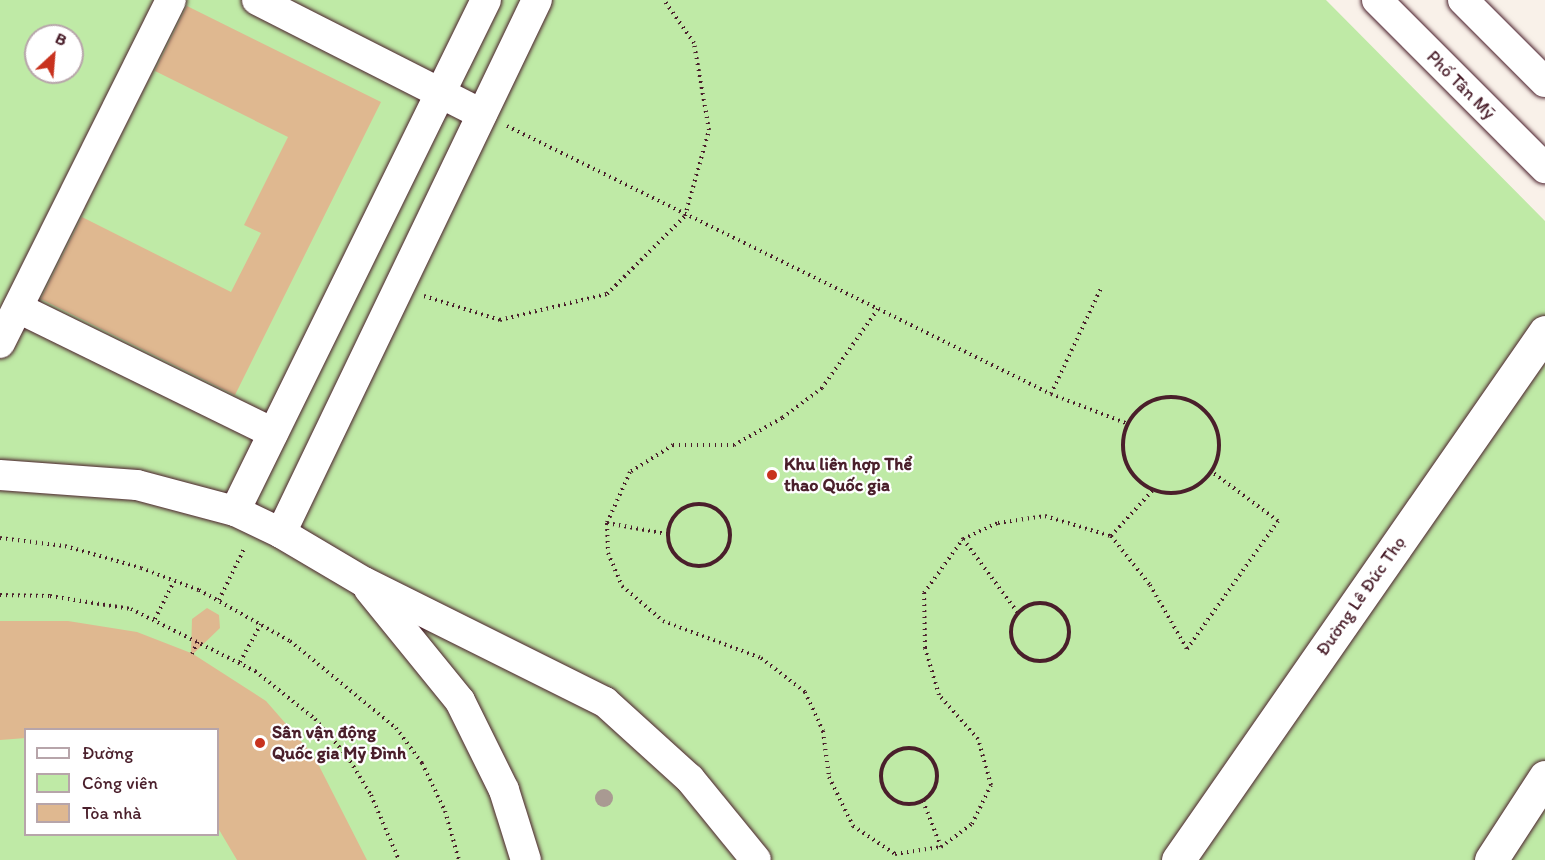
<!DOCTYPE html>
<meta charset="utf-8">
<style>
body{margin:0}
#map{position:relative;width:1545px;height:860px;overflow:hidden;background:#f9f1e9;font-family:Itim,sans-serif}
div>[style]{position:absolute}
.green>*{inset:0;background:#bfeaa6}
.building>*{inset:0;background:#dfb890}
.path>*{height:4px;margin-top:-2px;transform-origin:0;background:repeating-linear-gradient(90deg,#4a1f2b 0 1.5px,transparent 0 6px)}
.path>.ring{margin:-2px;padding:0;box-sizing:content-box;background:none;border:4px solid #4a1f2b;border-radius:50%}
.roads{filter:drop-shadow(0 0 2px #4a1f2b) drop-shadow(0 0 2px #4a1f2b)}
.minor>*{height:30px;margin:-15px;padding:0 15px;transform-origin:15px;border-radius:15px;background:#fff}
.major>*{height:33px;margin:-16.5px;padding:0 16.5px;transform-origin:16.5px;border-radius:16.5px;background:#fff}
.trees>*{width:18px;height:18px;margin:-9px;border-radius:50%;background:#a99a92}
.dots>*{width:16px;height:16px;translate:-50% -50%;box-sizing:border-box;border:3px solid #fff;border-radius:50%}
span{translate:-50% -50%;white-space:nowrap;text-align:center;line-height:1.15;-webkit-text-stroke:4.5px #fff;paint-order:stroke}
.street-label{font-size:18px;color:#4a1f2b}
.poi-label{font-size:18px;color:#4a1f2b;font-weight:700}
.left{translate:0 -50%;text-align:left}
.legend{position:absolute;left:24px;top:728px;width:195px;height:108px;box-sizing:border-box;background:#fff;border:2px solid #b7a5aa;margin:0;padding:8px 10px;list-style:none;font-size:18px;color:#4a1f2b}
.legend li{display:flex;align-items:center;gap:12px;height:30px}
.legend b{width:30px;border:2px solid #b7a5aa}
.north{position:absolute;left:24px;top:24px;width:60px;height:60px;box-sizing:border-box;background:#fff;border:2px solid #b7a5aa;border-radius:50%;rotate:26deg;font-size:16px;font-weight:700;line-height:24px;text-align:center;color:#4a1f2b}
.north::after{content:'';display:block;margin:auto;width:21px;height:27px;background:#c8321e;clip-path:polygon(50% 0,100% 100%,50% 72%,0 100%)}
</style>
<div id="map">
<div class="green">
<i style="clip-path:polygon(evenodd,0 0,1326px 0,1545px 221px,1545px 860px,0 860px,0 0,36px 36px,72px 36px,72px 72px,36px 72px,36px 36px,0 0,26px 730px,218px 730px,218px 834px,26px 834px,26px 730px)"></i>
</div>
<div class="building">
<i style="clip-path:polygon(187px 6px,381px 102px,235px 395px,41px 299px,82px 217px,231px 292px,261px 233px,244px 225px,288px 137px,155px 71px)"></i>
<i style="clip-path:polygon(207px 608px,219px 615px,220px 628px,193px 654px,266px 701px,314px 756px,367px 860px,237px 860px,218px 828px,218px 729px,26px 729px,26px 738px,0 740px,0 621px,68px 621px,137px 632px,191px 653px,192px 619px)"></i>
</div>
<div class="path">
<i style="left:507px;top:126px;width:606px;rotate:26.23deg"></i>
<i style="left:1051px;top:394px;width:83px;rotate:21.3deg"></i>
<i style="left:424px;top:296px;width:80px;rotate:17.5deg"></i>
<i style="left:500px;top:320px;width:110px;rotate:-13.7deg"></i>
<i style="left:607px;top:294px;width:110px;rotate:-45deg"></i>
<i style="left:685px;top:216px;width:89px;rotate:-74.4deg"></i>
<i style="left:709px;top:130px;width:88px;rotate:-99.8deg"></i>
<i style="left:694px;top:43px;width:52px;rotate:-124.9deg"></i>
<i style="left:878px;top:309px;width:97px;rotate:125.3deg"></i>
<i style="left:822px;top:388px;width:50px;rotate:143.1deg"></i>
<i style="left:782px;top:418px;width:55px;rotate:150.6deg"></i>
<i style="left:734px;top:445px;width:61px;rotate:180deg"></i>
<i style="left:673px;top:445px;width:51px;rotate:147.9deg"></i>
<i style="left:630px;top:472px;width:56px;rotate:114.3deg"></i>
<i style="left:607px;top:523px;width:30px;rotate:88deg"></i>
<i style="left:608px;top:553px;width:36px;rotate:67deg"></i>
<i style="left:622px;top:586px;width:54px;rotate:40.5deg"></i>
<i style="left:663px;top:621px;width:105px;rotate:20.7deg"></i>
<i style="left:761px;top:658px;width:56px;rotate:37.7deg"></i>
<i style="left:805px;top:692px;width:43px;rotate:65.2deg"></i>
<i style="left:823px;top:731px;width:46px;rotate:82.6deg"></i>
<i style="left:829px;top:777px;width:55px;rotate:63.9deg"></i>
<i style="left:853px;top:826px;width:50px;rotate:33.7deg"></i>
<i style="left:895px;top:854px;width:47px;rotate:-8.7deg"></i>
<i style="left:941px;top:847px;width:39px;rotate:-37deg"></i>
<i style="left:972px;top:824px;width:43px;rotate:-64deg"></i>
<i style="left:991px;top:785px;width:48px;rotate:-105.8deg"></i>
<i style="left:978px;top:739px;width:59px;rotate:-131.6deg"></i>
<i style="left:939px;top:695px;width:49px;rotate:-106.6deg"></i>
<i style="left:925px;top:648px;width:55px;rotate:-91deg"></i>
<i style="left:924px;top:593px;width:67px;rotate:-54.2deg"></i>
<i style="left:963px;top:539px;width:38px;rotate:-25deg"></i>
<i style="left:998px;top:523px;width:48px;rotate:-8.5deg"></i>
<i style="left:1045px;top:516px;width:69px;rotate:16.9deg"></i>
<i style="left:1111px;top:536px;width:63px;rotate:51.5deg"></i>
<i style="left:1150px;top:585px;width:74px;rotate:60deg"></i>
<i style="left:1187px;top:649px;width:157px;rotate:-54.6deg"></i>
<i style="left:1278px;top:521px;width:82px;rotate:-143.4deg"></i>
<i style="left:1051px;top:394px;width:117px;rotate:-64.7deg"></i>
<i class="ring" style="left:1123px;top:397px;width:92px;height:92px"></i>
<i class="ring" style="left:668px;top:504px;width:58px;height:58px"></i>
<i style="left:607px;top:523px;width:61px;rotate:10.4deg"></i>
<i style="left:1111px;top:536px;width:62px;rotate:-47.6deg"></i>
<i style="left:0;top:538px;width:65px;rotate:7deg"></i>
<i style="left:65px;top:546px;width:79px;rotate:16.1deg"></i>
<i style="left:141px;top:568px;width:62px;rotate:20.8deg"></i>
<i style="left:199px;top:590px;width:104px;rotate:29.3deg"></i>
<i style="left:290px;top:641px;width:137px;rotate:39.4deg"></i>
<i style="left:396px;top:728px;width:44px;rotate:53.4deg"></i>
<i style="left:422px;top:763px;width:53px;rotate:64.4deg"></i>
<i style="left:445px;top:811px;width:51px;rotate:74.1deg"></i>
<i style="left:963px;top:539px;width:92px;rotate:53.4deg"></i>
<i style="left:0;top:595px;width:50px;rotate:1.1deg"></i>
<i style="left:50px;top:596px;width:82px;rotate:9.1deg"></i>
<i style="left:131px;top:609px;width:139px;rotate:26.6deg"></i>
<i style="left:255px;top:671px;width:77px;rotate:38.7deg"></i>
<i style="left:315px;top:719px;width:49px;rotate:49.1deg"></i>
<i style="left:347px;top:756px;width:46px;rotate:58.4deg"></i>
<i style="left:371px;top:795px;width:71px;rotate:66.7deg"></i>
<i style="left:219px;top:600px;width:59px;rotate:-63.9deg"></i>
<i class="ring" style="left:1011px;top:603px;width:54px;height:54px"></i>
<i style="left:155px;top:619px;width:42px;rotate:-63.4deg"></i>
<i style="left:192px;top:654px;width:17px;rotate:-65deg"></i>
<i style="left:240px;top:662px;width:43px;rotate:-61.1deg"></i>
<i class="ring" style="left:881px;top:748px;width:52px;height:52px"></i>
<i style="left:923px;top:801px;width:49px;rotate:68.6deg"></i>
</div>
<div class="roads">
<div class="minor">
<i style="left:257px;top:0;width:252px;rotate:26.9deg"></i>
<i style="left:1377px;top:0;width:238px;rotate:45deg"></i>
<i style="left:1463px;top:0;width:116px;rotate:45deg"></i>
<i style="left:18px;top:308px;width:284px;rotate:26.1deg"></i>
<i style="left:0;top:343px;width:383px;rotate:-63.5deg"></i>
<i style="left:0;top:475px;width:137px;rotate:4.2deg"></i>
<i style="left:137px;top:485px;width:101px;rotate:14.9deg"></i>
<i style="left:235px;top:511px;width:51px;rotate:25.6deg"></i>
<i style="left:281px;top:533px;width:96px;rotate:30.6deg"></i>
<i style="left:364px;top:582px;width:269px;rotate:26.5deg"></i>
<i style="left:605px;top:702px;width:115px;rotate:42.2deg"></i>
<i style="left:690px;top:779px;width:104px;rotate:50.8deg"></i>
<i style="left:235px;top:511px;width:569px;rotate:-63.84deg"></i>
<i style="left:281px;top:533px;width:591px;rotate:-64.35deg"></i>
<i style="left:369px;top:589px;width:144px;rotate:50.9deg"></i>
<i style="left:460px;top:701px;width:99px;rotate:63.7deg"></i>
<i style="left:504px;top:790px;width:73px;rotate:72.6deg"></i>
</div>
<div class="major">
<i style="left:1178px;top:860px;width:643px;rotate:-55.2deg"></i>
<i style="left:1491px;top:860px;width:99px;rotate:-57deg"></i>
</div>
</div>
<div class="trees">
<i style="left:604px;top:798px"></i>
</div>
<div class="dots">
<i style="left:772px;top:475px;background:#c8321e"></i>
<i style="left:260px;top:743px;background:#c8321e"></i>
</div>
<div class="street-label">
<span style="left:1461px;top:85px;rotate:45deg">Phố Tân Mỹ</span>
<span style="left:1361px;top:596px;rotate:-55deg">Đường Lê Đức Thọ</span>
</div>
<div class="poi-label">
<span class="left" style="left:784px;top:475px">Khu liên hợp Thể<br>thao Quốc gia</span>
<span class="left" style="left:272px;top:743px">Sân vận động<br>Quốc gia Mỹ Đình</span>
</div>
<ul class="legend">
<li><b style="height:8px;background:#fff"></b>Đường</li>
<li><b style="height:16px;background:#bfeaa6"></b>Công viên</li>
<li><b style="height:16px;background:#dfb890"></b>Tòa nhà</li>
</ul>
<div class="north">B</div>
</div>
